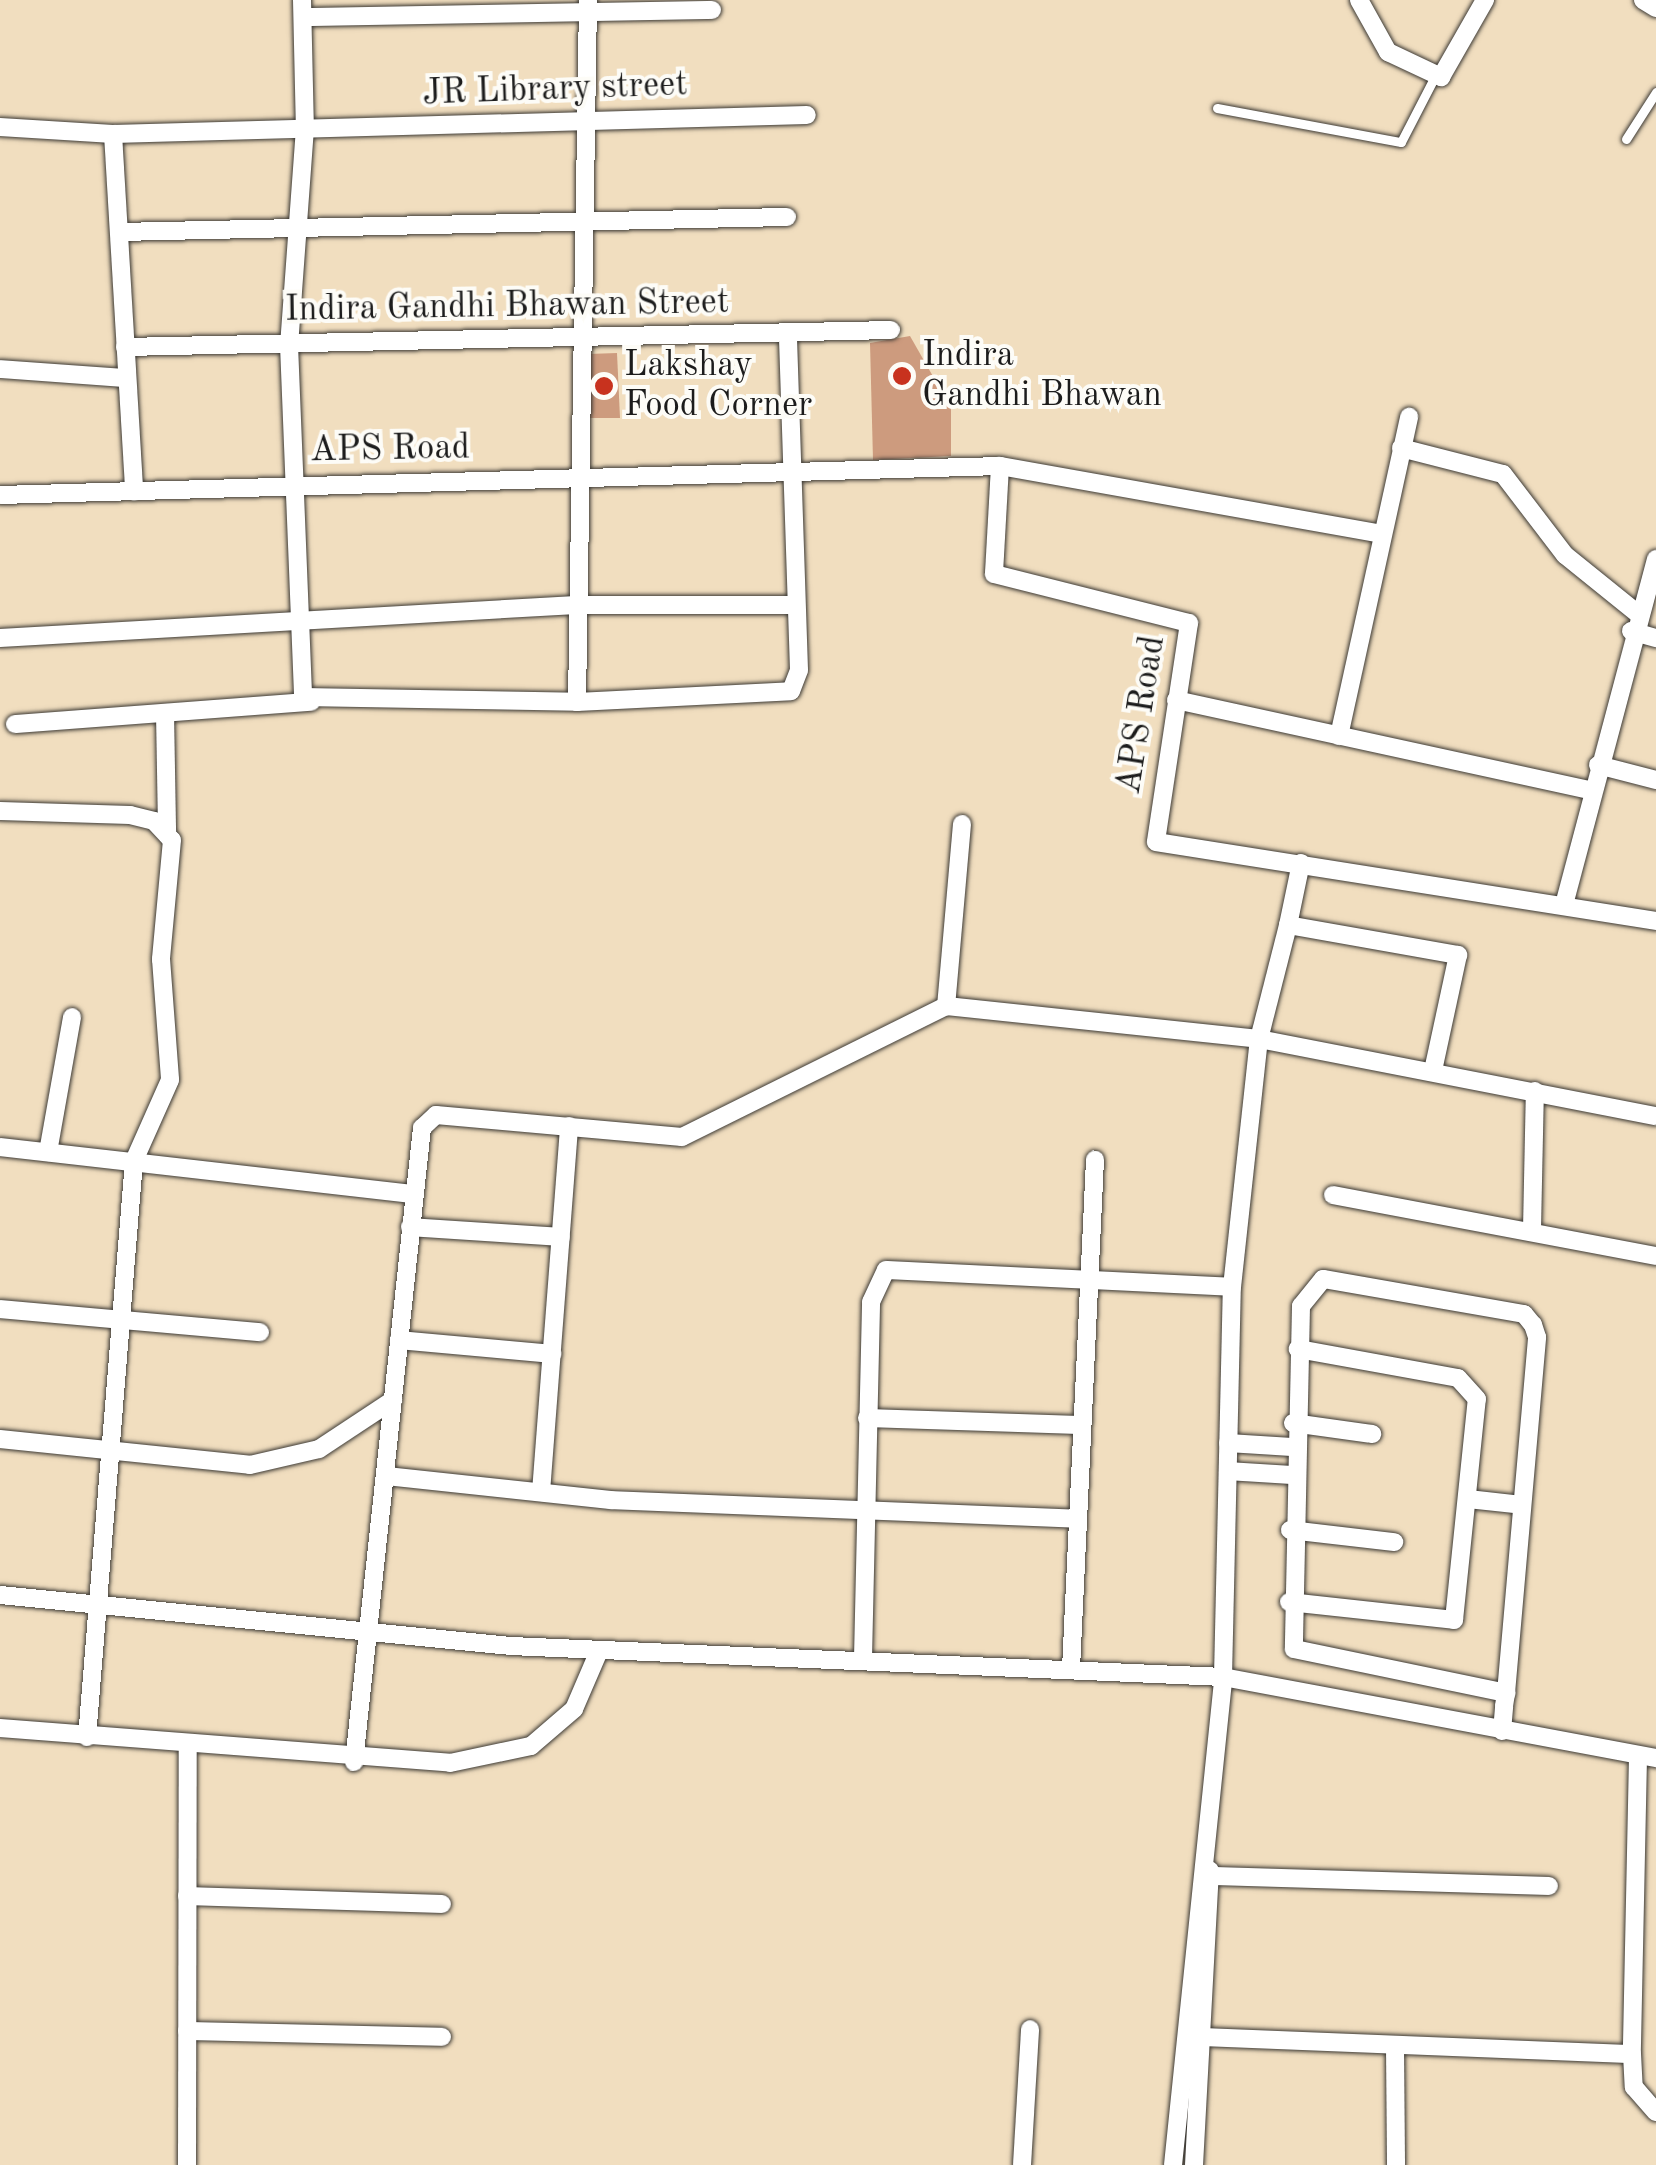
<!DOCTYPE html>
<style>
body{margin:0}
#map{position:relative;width:1656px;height:2165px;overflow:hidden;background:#f1debf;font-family:"Old Standard TT",serif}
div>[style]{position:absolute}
.building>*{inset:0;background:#cd9b7e}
.roads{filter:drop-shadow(0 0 2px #3c3934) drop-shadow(0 0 2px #3c3934)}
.lane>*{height:9px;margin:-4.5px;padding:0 4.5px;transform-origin:4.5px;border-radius:4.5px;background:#fff}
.street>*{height:18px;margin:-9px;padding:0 9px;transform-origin:9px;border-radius:9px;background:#fff}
.dots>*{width:28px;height:28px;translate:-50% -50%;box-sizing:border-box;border:5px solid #fdfcf7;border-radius:50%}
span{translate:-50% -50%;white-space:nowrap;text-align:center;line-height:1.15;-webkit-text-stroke:8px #fdfcf7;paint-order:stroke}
.street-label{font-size:35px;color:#1c1c1c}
.poi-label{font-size:35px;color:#1c1c1c}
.left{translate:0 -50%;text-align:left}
</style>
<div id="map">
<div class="building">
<i style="clip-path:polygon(910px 336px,951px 408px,951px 456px,873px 460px,870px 343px)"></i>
<i style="clip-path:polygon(617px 353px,620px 418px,590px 418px,588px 354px)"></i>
</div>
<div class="roads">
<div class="lane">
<i style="left:1217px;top:108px;width:187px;rotate:10.5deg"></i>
<i style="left:1401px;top:142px;width:74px;rotate:-62.7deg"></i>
<i style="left:1626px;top:139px;width:56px;rotate:-57.4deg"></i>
</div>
<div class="street">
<i style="left:302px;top:0;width:128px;rotate:88.7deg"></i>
<i style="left:305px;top:128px;width:218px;rotate:94.2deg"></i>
<i style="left:289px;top:345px;width:352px;rotate:87.7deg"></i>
<i style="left:303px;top:697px;width:274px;rotate:1deg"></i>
<i style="left:577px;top:702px;width:214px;rotate:-2.9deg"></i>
<i style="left:791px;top:691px;width:22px;rotate:-69deg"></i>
<i style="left:799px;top:670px;width:336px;rotate:-91.9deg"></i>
<i style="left:1359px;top:0;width:60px;rotate:60.9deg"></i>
<i style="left:1388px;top:52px;width:59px;rotate:25.3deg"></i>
<i style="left:1441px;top:77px;width:89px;rotate:-60.3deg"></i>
<i style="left:1643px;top:0;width:15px;rotate:32deg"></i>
<i style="left:307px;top:17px;width:405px;rotate:-1deg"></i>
<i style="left:0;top:127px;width:113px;rotate:3.5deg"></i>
<i style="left:113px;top:134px;width:694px;rotate:-1.57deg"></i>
<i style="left:113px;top:134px;width:358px;rotate:86.6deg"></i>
<i style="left:119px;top:232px;width:668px;rotate:-1.29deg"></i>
<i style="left:125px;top:347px;width:766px;rotate:-1.27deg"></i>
<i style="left:0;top:369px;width:126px;rotate:4.1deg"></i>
<i style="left:1401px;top:448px;width:105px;rotate:14.3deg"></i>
<i style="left:1503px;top:474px;width:102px;rotate:52.6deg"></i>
<i style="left:1565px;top:555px;width:92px;rotate:38.9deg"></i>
<i style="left:1000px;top:466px;width:387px;rotate:10.1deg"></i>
<i style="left:0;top:495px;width:1000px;rotate:-1.66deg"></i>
<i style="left:1000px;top:466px;width:108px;rotate:93.2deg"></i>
<i style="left:994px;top:574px;width:201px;rotate:14.1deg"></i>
<i style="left:1189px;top:623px;width:221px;rotate:98.6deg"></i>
<i style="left:1156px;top:842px;width:506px;rotate:8.98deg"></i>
<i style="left:1631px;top:631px;width:26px;rotate:16deg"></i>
<i style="left:0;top:638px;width:577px;rotate:-3.28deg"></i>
<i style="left:576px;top:605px;width:220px"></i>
<i style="left:1176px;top:700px;width:424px;rotate:12.3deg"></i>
<i style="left:577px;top:702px;width:702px;rotate:-89.1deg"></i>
<i style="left:165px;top:713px;width:119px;rotate:89deg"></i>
<i style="left:15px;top:724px;width:297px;rotate:-4.3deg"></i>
<i style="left:1339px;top:736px;width:327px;rotate:-77.6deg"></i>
<i style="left:1598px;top:765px;width:60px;rotate:14.5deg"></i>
<i style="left:0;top:811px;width:130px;rotate:1.8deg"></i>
<i style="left:130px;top:815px;width:25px;rotate:14deg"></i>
<i style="left:154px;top:821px;width:26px;rotate:47deg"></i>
<i style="left:172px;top:840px;width:120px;rotate:95.3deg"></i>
<i style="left:161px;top:959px;width:121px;rotate:85.7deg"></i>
<i style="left:170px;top:1080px;width:89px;rotate:114deg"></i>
<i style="left:134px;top:1161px;width:578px;rotate:94.66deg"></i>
<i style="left:962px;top:824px;width:183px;rotate:95deg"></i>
<i style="left:946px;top:1006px;width:315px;rotate:6deg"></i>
<i style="left:1259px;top:1039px;width:404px;rotate:11deg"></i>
<i style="left:1301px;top:863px;width:63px;rotate:101.8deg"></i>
<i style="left:1288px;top:925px;width:173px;rotate:10deg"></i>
<i style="left:1458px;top:955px;width:119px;rotate:102.2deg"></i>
<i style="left:1565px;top:901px;width:354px;rotate:-75.1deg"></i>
<i style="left:0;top:1147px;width:417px;rotate:6.5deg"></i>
<i style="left:48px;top:1152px;width:137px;rotate:-79.9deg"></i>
<i style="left:1333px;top:1195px;width:329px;rotate:10.7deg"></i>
<i style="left:410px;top:1227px;width:151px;rotate:3.8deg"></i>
<i style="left:1532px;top:1229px;width:138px;rotate:-88.8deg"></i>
<i style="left:0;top:1309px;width:261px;rotate:5.1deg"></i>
<i style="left:399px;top:1340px;width:154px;rotate:5.2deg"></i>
<i style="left:867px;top:1418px;width:212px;rotate:1.9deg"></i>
<i style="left:1293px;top:1423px;width:80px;rotate:7.9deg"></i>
<i style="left:0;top:1439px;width:251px;rotate:5.9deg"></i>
<i style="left:250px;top:1465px;width:71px;rotate:-13.1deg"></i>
<i style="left:319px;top:1449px;width:89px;rotate:-33.5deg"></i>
<i style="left:1228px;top:1443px;width:64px;rotate:3.6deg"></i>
<i style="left:1228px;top:1471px;width:63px;rotate:3.6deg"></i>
<i style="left:386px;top:1476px;width:226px;rotate:6.1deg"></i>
<i style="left:611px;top:1500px;width:464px;rotate:2.3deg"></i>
<i style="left:541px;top:1492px;width:367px;rotate:-85.6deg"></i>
<i style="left:1468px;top:1499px;width:54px;rotate:6.3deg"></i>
<i style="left:1290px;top:1530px;width:105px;rotate:6.6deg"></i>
<i style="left:0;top:1595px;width:514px;rotate:5.7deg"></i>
<i style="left:511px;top:1646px;width:713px;rotate:2.49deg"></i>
<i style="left:1223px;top:1677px;width:441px;rotate:10.6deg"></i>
<i style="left:1289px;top:1602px;width:166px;rotate:6.2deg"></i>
<i style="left:1454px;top:1620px;width:222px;rotate:-84.1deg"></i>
<i style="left:1477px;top:1399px;width:28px;rotate:-132deg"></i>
<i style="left:1458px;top:1378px;width:163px;rotate:-169.7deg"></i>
<i style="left:863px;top:1658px;width:356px;rotate:-88.7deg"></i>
<i style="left:871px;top:1302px;width:35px;rotate:-65deg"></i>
<i style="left:886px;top:1270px;width:346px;rotate:2.8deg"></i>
<i style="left:1071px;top:1669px;width:510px;rotate:-87.3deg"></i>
<i style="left:0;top:1728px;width:451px;rotate:4.4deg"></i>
<i style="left:450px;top:1763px;width:83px;rotate:-11.9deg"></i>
<i style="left:531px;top:1746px;width:57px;rotate:-40.7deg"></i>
<i style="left:574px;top:1709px;width:63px;rotate:-66.7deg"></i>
<i style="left:1502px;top:1731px;width:25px;rotate:-85deg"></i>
<i style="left:1504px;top:1706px;width:13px;rotate:-81deg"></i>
<i style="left:1506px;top:1693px;width:357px;rotate:-85deg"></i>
<i style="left:1537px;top:1337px;width:13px;rotate:-108deg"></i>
<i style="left:1533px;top:1325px;width:14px;rotate:-129deg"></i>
<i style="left:1524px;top:1314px;width:204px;rotate:-170.1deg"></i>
<i style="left:1323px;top:1279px;width:35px;rotate:129deg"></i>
<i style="left:1301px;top:1306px;width:343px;rotate:91.2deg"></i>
<i style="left:1294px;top:1649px;width:217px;rotate:11.7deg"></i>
<i style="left:1638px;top:1757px;width:297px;rotate:91.2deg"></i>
<i style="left:1632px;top:2054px;width:33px;rotate:87deg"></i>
<i style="left:1634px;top:2087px;width:33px;rotate:49deg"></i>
<i style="left:354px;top:1762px;width:638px;rotate:-83.88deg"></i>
<i style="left:422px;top:1128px;width:19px;rotate:-43deg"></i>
<i style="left:436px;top:1115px;width:247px;rotate:5.1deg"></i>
<i style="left:682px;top:1137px;width:295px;rotate:-26.4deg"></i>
<i style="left:1215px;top:1876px;width:334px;rotate:1.7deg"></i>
<i style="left:187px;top:1896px;width:255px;rotate:1.8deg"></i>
<i style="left:187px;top:2031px;width:255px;rotate:1.3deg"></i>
<i style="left:1205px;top:2037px;width:427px;rotate:2.3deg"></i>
<i style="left:1395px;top:2047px;width:118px;rotate:89.5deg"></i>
<i style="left:187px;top:2165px;width:418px;rotate:-89.9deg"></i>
<i style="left:1022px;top:2165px;width:136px;rotate:-86.6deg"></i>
<i style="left:1173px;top:2165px;width:491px;rotate:-84.1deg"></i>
<i style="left:1223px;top:1677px;width:390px;rotate:-88.7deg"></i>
<i style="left:1232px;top:1287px;width:249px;rotate:-83.8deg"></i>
<i style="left:1259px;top:1039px;width:118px;rotate:-75.7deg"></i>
<i style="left:1194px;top:2165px;width:295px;rotate:-86.9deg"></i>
</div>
</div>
<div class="dots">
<i style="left:902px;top:376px;background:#c8321e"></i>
<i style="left:604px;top:386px;background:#c8321e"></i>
</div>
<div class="street-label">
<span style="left:555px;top:90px;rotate:-2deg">JR Library street</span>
<span style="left:507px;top:307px;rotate:-1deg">Indira Gandhi Bhawan Street</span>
<span style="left:390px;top:450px;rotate:-1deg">APS Road</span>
<span style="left:1142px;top:715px;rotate:-81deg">APS Road</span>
</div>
<div class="poi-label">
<span class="left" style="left:922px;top:376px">Indira<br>Gandhi Bhawan</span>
<span class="left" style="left:624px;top:386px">Lakshay<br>Food Corner</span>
</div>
</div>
